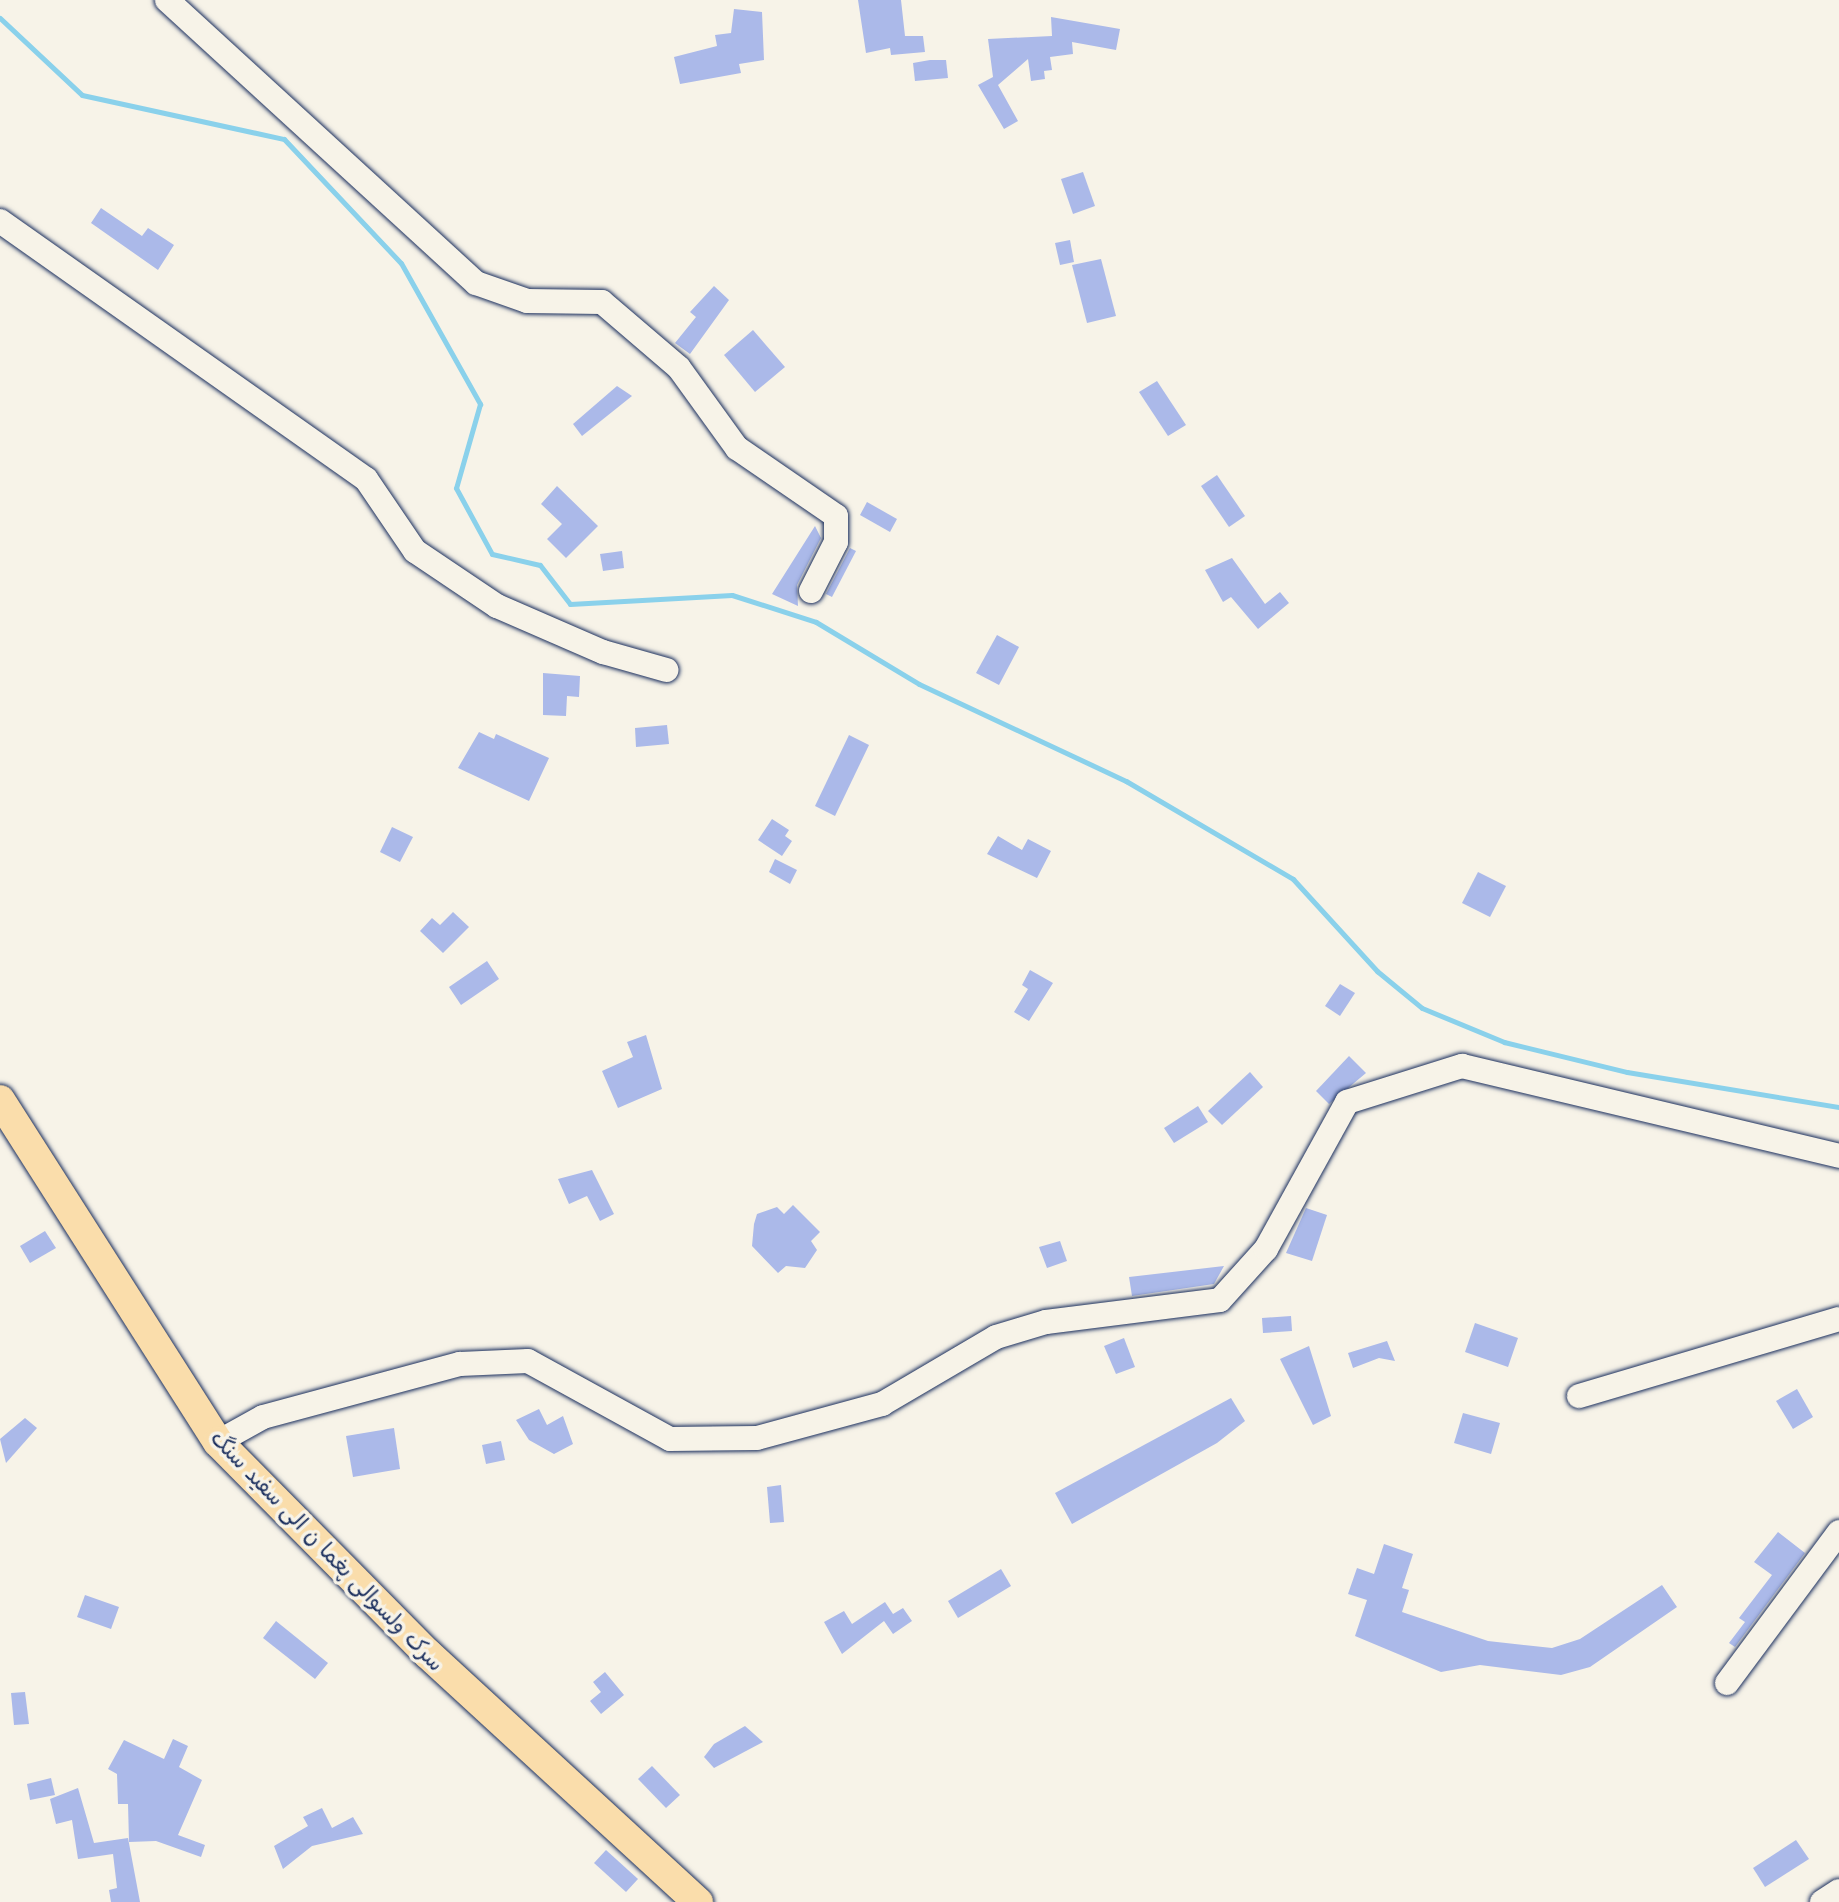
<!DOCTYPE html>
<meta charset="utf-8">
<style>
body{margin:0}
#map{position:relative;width:1839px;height:1902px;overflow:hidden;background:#f7f3e8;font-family:Mali,"Playpen Sans Arabic",sans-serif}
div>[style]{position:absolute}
.stream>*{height:5px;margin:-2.5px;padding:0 2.5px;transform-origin:2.5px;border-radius:2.5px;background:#8ad1eb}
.building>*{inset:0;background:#abb9e9}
.roads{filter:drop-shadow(0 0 2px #1b2f5e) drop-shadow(0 0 2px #1b2f5e)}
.minor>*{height:24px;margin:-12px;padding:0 12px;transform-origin:12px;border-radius:12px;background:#f7f3e8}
.major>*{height:30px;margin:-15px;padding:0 15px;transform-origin:15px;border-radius:15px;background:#faddab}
span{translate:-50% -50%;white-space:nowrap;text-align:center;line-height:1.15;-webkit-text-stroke:7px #f7f3e8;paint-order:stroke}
.street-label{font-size:22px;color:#1b2f5e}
</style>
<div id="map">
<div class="stream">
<i style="left:0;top:18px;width:112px;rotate:43.2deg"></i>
<i style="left:82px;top:95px;width:207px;rotate:12.3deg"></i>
<i style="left:284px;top:139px;width:170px;rotate:46.7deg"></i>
<i style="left:401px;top:263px;width:162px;rotate:60.7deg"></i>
<i style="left:480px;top:404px;width:87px;rotate:105.9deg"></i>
<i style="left:456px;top:488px;width:75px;rotate:61.4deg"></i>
<i style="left:492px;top:554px;width:49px;rotate:12.9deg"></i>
<i style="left:540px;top:565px;width:49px;rotate:52.4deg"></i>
<i style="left:570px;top:604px;width:162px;rotate:-3.2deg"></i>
<i style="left:732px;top:595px;width:88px;rotate:17.8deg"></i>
<i style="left:816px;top:622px;width:120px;rotate:31deg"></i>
<i style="left:919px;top:684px;width:229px;rotate:25.1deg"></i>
<i style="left:1126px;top:781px;width:194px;rotate:30.4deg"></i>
<i style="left:1293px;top:879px;width:125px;rotate:47.6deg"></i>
<i style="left:1377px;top:971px;width:58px;rotate:39.4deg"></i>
<i style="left:1422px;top:1008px;width:89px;rotate:22.5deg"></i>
<i style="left:1504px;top:1042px;width:127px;rotate:13.7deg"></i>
<i style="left:1627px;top:1072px;width:215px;rotate:9.4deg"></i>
</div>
<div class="building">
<i style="clip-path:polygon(858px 0,901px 0,905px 36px,923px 36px,925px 52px,891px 55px,890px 48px,866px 53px)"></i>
<i style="clip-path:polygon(734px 9px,762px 12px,764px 60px,739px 64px,741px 73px,680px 84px,674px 57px,717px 46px,715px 35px,731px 33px)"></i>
<i style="clip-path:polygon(1051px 17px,1120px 29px,1116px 50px,1072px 42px,1073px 54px,1050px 57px,1052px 70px,1044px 71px,1045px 79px,1031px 81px,1028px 59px,998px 85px,1018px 121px,1004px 129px,978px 85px,993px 77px,988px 39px,1052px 36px)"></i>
<i style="clip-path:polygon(930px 60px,946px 60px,948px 78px,915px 81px,913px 63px)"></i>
<i style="clip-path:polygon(1083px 172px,1095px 206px,1073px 214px,1061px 179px)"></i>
<i style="clip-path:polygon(101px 208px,142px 236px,148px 228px,174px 245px,158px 270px,91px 223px)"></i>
<i style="clip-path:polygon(1070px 240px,1074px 262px,1060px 265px,1055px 243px)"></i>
<i style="clip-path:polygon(1101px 259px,1116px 316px,1087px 323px,1072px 265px)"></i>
<i style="clip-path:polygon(714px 286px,729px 300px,690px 354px,675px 343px,696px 317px,690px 312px)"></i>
<i style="clip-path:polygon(753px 330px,785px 367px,755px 392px,724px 355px)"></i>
<i style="clip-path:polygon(1157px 381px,1186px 425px,1168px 436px,1139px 392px)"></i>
<i style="clip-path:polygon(617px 386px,632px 396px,582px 436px,573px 424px)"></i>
<i style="clip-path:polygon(1217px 475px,1245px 516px,1229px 527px,1201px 486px)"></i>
<i style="clip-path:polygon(557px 486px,598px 526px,566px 558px,547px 539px,562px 524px,541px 504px)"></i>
<i style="clip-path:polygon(867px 502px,897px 519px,890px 532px,860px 515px)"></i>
<i style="clip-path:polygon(815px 526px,821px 538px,797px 585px,798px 606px,772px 594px)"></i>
<i style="clip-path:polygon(850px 548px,856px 551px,832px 597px,826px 594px)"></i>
<i style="clip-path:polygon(622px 551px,624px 568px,603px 571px,600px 554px)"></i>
<i style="clip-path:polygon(1232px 558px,1265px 604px,1280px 592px,1289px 603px,1258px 629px,1231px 597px,1223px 602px,1205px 570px)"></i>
<i style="clip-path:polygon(997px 635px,1019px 647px,999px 685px,976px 673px)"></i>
<i style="clip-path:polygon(543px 673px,580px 676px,579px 697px,567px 696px,566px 716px,543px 715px)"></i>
<i style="clip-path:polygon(667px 725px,669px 744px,636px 747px,635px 728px)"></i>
<i style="clip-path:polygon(479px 732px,494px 739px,496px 734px,549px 758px,529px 801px,458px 768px)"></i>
<i style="clip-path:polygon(849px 735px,869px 745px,835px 816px,815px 806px)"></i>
<i style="clip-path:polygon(772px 819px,789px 830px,785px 836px,792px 841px,782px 856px,758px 840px)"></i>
<i style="clip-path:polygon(392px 827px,413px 837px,400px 862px,380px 852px)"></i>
<i style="clip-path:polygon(998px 836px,1022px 850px,1028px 839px,1051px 851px,1037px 878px,987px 854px)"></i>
<i style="clip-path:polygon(775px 859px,797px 870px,790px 884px,769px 872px)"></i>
<i style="clip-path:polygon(1478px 872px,1506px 886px,1490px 917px,1462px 903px)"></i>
<i style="clip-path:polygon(453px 912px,469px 927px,443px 953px,420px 931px,432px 918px,440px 925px)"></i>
<i style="clip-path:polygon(487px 961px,499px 979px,461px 1005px,449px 987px)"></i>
<i style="clip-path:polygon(1030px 970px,1053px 983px,1029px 1021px,1014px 1012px,1028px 989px,1022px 985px)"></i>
<i style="clip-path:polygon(1340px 984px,1355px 993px,1340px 1016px,1325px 1006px)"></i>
<i style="clip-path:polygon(646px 1035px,662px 1089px,618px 1108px,602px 1071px,633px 1057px,627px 1042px)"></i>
<i style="clip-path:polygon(1349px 1056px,1366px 1073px,1329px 1104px,1316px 1091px)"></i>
<i style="clip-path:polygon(1250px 1072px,1263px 1087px,1222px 1125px,1208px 1111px)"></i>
<i style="clip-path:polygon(1198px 1106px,1208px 1122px,1174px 1143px,1164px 1128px)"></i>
<i style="clip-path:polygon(592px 1170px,614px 1214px,600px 1221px,587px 1196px,569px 1204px,558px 1179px)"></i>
<i style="clip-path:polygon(793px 1205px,820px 1232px,811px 1241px,817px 1250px,805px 1268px,786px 1266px,778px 1273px,752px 1246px,754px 1224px,757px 1214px,777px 1207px,784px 1214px)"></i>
<i style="clip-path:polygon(1306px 1208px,1327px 1215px,1312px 1261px,1286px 1253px)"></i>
<i style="clip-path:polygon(45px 1231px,56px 1248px,30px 1263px,20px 1246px)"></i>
<i style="clip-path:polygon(1060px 1241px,1067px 1261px,1047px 1268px,1039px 1247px)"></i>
<i style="clip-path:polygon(1224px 1266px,1214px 1284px,1132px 1296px,1129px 1277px)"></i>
<i style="clip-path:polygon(1291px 1316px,1292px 1331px,1263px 1333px,1262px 1318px)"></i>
<i style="clip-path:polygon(1475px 1323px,1518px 1338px,1508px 1367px,1465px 1352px)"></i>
<i style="clip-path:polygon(1124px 1338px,1135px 1367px,1116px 1374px,1104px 1346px)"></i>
<i style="clip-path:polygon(1387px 1341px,1395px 1361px,1379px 1358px,1353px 1368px,1348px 1353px)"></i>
<i style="clip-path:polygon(1309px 1346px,1331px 1416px,1313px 1425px,1280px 1359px)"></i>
<i style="clip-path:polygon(1797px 1389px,1813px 1417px,1793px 1429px,1776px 1401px)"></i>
<i style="clip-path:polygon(1231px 1398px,1245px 1421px,1217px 1443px,1072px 1524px,1055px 1493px)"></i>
<i style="clip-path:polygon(539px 1409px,547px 1425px,563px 1416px,573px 1444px,554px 1454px,529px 1440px,516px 1420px)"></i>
<i style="clip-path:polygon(1463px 1413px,1500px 1423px,1491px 1454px,1454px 1443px)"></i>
<i style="clip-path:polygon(25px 1418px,37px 1428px,6px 1463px,0 1439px)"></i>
<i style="clip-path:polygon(394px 1428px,400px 1469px,353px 1477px,346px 1436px)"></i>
<i style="clip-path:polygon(501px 1441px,505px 1460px,486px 1464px,482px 1445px)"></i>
<i style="clip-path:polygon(781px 1485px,784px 1522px,770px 1523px,767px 1487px)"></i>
<i style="clip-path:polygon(1778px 1532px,1805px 1553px,1735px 1647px,1729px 1643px,1745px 1622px,1739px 1618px,1772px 1575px,1754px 1562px)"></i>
<i style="clip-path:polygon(1384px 1544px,1413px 1554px,1402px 1588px,1409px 1590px,1402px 1612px,1488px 1641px,1552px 1648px,1580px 1639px,1662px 1585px,1677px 1607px,1590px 1667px,1561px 1675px,1480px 1665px,1441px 1672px,1355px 1636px,1367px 1600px,1348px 1594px,1357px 1568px,1374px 1574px)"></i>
<i style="clip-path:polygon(1001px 1569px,1011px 1586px,958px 1618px,948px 1601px)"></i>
<i style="clip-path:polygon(85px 1595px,119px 1607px,111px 1629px,77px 1617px)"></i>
<i style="clip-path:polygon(885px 1602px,893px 1614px,903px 1608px,912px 1621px,893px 1634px,884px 1621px,842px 1654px,824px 1622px,844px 1611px,852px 1624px)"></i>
<i style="clip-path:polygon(276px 1621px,328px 1663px,315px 1679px,263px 1638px)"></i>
<i style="clip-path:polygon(605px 1672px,624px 1695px,601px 1714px,590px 1701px,601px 1692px,593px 1682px)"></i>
<i style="clip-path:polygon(25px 1692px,29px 1724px,14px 1725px,11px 1693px)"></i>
<i style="clip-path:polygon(745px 1726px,763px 1742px,714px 1768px,704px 1757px,714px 1744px)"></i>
<i style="clip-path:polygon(173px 1739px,188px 1746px,179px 1767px,202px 1780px,178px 1835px,205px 1845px,201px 1857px,156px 1841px,129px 1842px,128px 1804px,118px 1804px,117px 1774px,108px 1769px,124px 1740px,164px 1759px)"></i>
<i style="clip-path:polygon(652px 1766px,680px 1795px,666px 1808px,638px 1779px)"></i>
<i style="clip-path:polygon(51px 1778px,55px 1795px,30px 1800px,27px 1784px)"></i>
<i style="clip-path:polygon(78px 1788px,94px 1843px,128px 1838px,140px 1902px,111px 1902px,109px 1890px,117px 1888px,113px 1854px,78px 1859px,72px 1820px,56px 1824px,50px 1799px)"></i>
<i style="clip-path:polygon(322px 1808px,332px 1828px,353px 1817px,363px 1834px,312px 1846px,283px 1869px,274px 1846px,308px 1826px,303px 1817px)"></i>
<i style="clip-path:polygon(1796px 1840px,1809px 1859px,1765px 1887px,1753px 1868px)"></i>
<i style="clip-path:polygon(606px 1850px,638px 1879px,626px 1892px,594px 1863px)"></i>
</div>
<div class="roads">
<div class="minor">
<i style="left:167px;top:0;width:419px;rotate:42.5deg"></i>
<i style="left:476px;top:283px;width:54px;rotate:19.4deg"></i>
<i style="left:527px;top:301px;width:75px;rotate:0.8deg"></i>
<i style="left:602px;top:302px;width:101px;rotate:40.6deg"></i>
<i style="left:679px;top:368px;width:99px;rotate:54.1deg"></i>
<i style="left:737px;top:448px;width:120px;rotate:34.5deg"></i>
<i style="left:836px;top:516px;width:26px;rotate:90deg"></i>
<i style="left:836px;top:542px;width:55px;rotate:117deg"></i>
<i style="left:0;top:221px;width:448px;rotate:35.2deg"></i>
<i style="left:366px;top:479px;width:87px;rotate:55.8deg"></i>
<i style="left:415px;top:551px;width:99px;rotate:33.9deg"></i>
<i style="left:497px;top:606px;width:116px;rotate:23.5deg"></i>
<i style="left:603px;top:652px;width:66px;rotate:15.9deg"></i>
<i style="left:1579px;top:1396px;width:271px;rotate:-16.5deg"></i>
<i style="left:218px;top:1442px;width:51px;rotate:-29.1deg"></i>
<i style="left:263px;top:1417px;width:204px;rotate:-15.1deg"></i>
<i style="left:460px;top:1364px;width:68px;rotate:-2.5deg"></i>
<i style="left:528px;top:1361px;width:162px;rotate:28.8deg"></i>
<i style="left:670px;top:1439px;width:87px;rotate:-0.7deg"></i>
<i style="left:757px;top:1438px;width:130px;rotate:-15.2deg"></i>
<i style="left:882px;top:1404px;width:132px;rotate:-30.4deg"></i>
<i style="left:996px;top:1337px;width:52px;rotate:-16.7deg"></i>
<i style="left:1046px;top:1322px;width:175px;rotate:-7.2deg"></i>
<i style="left:1220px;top:1300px;width:69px;rotate:-48deg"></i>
<i style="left:1266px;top:1249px;width:168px;rotate:-61.1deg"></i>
<i style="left:1347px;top:1102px;width:121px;rotate:-17.4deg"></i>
<i style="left:1462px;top:1066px;width:388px;rotate:13.4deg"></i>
<i style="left:1727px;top:1683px;width:188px;rotate:-53.4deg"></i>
<i style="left:1822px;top:1902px;width:20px;rotate:-33deg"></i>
</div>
<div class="major">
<i style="left:0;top:1100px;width:406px;rotate:57.5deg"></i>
<i style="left:218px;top:1442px;width:298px;rotate:45.3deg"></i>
<i style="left:428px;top:1654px;width:367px;rotate:42.6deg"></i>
</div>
</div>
<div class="street-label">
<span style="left:328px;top:1550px;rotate:46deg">سرک ولسوالی پغما ن الی سفید سنگ</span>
</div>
</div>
